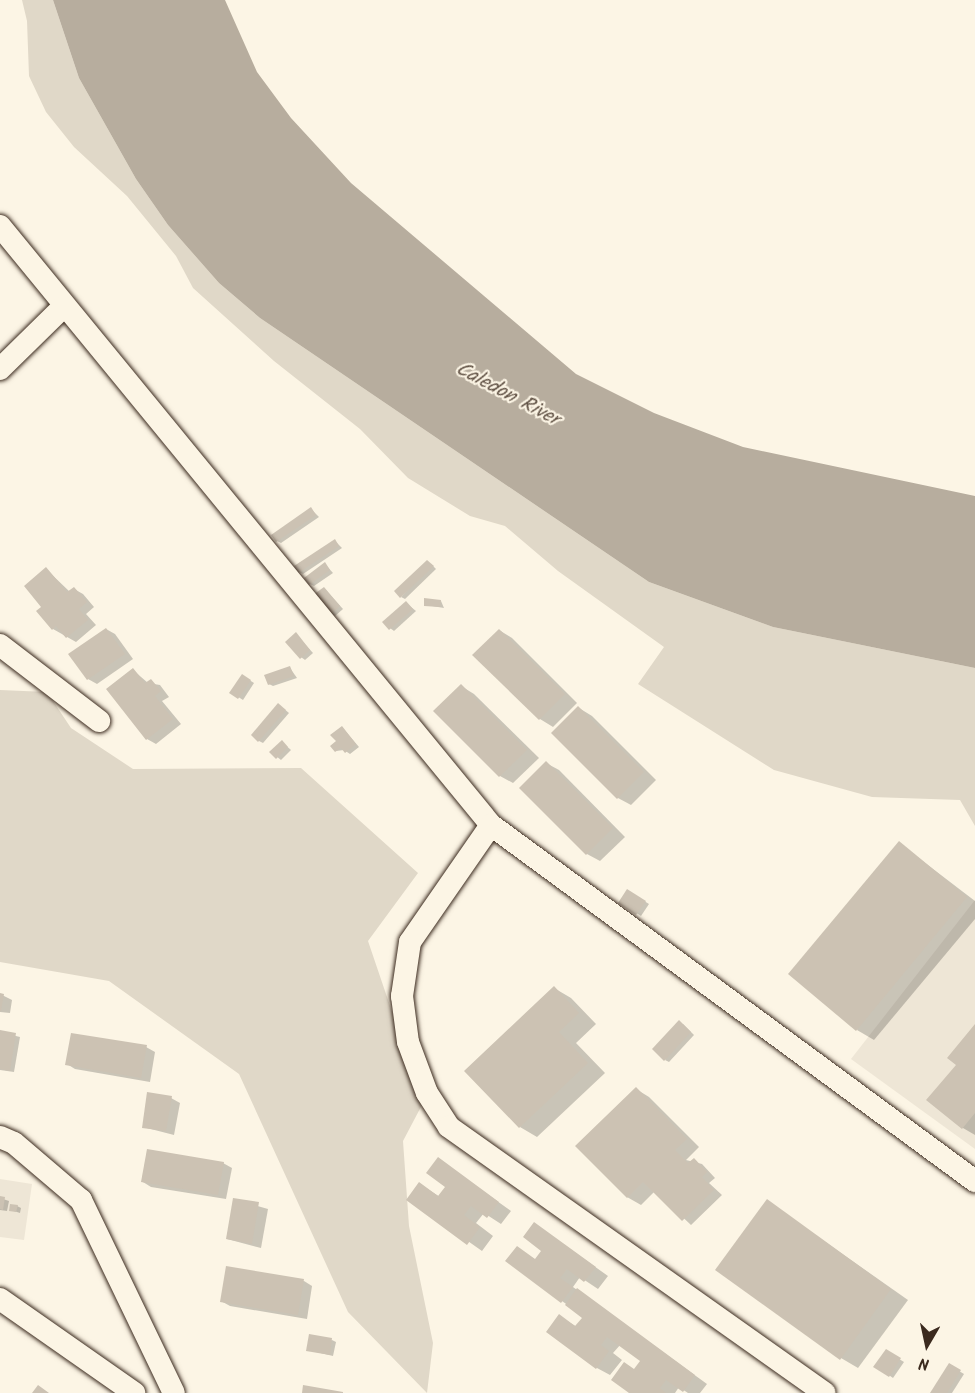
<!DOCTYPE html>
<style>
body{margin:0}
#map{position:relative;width:975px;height:1393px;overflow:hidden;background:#fcf5e5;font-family:Kalam,sans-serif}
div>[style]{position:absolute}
.built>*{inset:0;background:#eee6d6}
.green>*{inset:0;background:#e0d8c8}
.water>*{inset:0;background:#b7ad9e}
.shadow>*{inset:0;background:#0003}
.building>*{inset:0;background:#ccc2b3}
.roads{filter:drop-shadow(0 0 2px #3b2a1e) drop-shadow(0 0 2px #3b2a1e)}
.minor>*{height:22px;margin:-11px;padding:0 11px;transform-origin:11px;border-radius:11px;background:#fcf5e5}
span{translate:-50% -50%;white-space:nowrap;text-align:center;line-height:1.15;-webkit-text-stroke:4.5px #fcf5e5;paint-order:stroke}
.water-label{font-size:20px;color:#605144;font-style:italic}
.north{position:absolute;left:897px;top:1315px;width:60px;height:60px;-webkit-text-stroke:4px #fcf5e5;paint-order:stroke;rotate:189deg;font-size:16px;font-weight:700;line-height:24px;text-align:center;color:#3b2a1e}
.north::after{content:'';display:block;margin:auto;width:21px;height:27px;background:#3b2a1e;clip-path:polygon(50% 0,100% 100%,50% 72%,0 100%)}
</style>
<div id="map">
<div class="built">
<i style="clip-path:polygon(975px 900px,975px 1149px,851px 1059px)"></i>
<i style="clip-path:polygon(0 1179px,32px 1184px,24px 1240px,0 1237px)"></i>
</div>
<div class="green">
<i style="clip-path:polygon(22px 0,53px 0,79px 78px,136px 179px,168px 225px,219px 283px,260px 318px,649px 582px,773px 627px,975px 668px,975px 826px,960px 800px,872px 797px,774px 770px,638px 684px,664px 647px,558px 571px,505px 526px,470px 516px,408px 478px,360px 429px,274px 361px,193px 288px,176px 256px,127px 196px,74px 147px,46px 112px,29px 76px,27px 21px)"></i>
<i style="clip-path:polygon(0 690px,47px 692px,71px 728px,133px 769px,301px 768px,418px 873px,368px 941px,423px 1103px,403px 1141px,409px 1226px,433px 1343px,427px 1393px,348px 1312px,239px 1074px,109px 981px,0 962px)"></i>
</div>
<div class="water">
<i style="clip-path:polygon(53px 0,225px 0,257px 72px,291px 118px,351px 183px,576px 374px,654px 413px,743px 447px,975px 496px,975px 668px,773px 627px,649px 582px,260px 318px,219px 283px,168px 225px,136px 179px,79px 78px)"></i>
</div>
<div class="shadow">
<i style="clip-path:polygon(311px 509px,319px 517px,281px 543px,277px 541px)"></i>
<i style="clip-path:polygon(335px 541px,342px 548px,303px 574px,299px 572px)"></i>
<i style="clip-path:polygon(325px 564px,333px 573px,314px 586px,310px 584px)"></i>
<i style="clip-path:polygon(431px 564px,436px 569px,405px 599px,401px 597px)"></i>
<i style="clip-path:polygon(46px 569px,70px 592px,74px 589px,83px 594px,94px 607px,86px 614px,96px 625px,76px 642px,53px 629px,43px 607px)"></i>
<i style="clip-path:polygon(324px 588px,343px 609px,335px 616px,331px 614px)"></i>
<i style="clip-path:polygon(441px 601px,444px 608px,426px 605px)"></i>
<i style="clip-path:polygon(406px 603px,416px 611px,394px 631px,390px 628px)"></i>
<i style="clip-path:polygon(106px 629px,115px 634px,133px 659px,97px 684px,88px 679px)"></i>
<i style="clip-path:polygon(499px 630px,512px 638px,577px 703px,553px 727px,540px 719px)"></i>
<i style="clip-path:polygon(296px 634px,313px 653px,305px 660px,301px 657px)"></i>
<i style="clip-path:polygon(290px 668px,297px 678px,273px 686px,269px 684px)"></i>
<i style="clip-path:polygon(133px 670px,148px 683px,160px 685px,169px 697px,162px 701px,181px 724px,156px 744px,147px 739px)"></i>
<i style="clip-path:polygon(243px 676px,254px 683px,243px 700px,232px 693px)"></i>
<i style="clip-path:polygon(461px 686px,474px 694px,539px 758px,513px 783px,500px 776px)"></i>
<i style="clip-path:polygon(283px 708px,289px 713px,263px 743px,259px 741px,253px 735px)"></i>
<i style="clip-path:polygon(579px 708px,592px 716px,656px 780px,631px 805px,618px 798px)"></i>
<i style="clip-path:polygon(342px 727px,359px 747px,350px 754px,344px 750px,336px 751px)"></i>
<i style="clip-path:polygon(282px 742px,291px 750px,281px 760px,271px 752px)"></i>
<i style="clip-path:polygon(546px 763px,559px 770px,625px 837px,600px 861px,587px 854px)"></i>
<i style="clip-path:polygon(899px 843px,975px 901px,975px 919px,874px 1040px,857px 1030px)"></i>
<i style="clip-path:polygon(628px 891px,649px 904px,641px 916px,620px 902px)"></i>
<i style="clip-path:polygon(554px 988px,571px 998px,596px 1024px,576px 1043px,605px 1073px,537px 1137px,520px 1127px)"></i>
<i style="clip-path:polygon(0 994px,12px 1000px,10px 1013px,0 1012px)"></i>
<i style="clip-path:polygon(683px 1024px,694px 1035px,669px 1062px,665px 1060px)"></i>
<i style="clip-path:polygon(975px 1026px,975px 1135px,963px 1128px,958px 1065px)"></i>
<i style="clip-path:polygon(0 1032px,20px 1037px,14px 1072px,0 1070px)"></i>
<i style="clip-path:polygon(146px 1047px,155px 1052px,150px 1082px,75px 1069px,67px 1064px)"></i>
<i style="clip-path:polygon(636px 1089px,649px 1097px,699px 1147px,686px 1160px,702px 1164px,715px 1178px,709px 1183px,722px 1195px,691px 1225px,655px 1191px,641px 1205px,627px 1197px)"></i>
<i style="clip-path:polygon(171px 1098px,180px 1103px,174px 1135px,143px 1127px)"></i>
<i style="clip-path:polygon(438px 1159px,511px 1211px,501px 1224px,484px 1213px,476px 1223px,493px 1236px,482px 1251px,408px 1199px,420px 1184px,440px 1197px,447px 1187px)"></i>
<i style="clip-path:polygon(223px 1163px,232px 1168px,226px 1199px,151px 1187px,143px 1182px)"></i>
<i style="clip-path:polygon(0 1198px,9px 1201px,7px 1211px,0 1210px)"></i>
<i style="clip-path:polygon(234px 1199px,268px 1209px,261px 1248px,227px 1239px)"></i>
<i style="clip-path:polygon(767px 1201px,908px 1300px,858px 1368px,841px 1358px)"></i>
<i style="clip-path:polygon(17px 1206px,21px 1208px,20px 1213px,11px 1210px)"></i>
<i style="clip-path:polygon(535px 1224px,608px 1276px,598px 1289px,580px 1277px,573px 1287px,707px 1384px,700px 1393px,688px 1393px,679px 1387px,675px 1393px,631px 1393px,636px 1370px,642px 1360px,621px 1344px,613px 1353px,622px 1360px,610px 1375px,597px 1368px,559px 1316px,577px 1327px,584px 1317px,507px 1261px,517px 1248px,536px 1260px,544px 1251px)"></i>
<i style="clip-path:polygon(304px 1281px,312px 1286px,307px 1319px,230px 1306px,221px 1301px)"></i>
<i style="clip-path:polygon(332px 1340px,336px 1342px,333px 1356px,308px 1350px)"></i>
<i style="clip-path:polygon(886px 1351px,904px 1362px,893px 1378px,876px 1366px)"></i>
<i style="clip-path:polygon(949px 1365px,964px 1374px,952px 1393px,932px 1393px)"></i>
</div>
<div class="building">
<i style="clip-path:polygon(311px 507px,316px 515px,276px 542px,271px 535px)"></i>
<i style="clip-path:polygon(335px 539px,339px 546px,298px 573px,294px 566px)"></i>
<i style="clip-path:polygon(427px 560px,434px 566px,400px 598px,394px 591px)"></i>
<i style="clip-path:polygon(325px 562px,330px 570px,309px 585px,304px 578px)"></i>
<i style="clip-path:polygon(46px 567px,67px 592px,74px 587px,87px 602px,79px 609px,88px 620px,66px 638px,56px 626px,52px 630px,36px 611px,41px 607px,24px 586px)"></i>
<i style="clip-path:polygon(324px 587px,340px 606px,330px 615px,313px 595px)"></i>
<i style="clip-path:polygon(424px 598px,441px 600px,440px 607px,424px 606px)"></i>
<i style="clip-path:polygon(406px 601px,413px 609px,389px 630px,382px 622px)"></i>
<i style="clip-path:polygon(106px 628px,125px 654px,87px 680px,68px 654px)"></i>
<i style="clip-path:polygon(499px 629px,565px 694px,539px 720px,472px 655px)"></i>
<i style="clip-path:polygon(296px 632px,310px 650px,300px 659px,285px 642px)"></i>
<i style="clip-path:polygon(290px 666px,294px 676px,268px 685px,264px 675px)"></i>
<i style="clip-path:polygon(133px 668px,145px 683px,151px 679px,161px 691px,155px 696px,173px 719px,146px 740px,106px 689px)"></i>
<i style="clip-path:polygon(242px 674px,251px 680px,238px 699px,229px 693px)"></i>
<i style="clip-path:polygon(461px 684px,527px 750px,499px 777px,433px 711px)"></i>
<i style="clip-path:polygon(278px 703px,286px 710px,258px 742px,251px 735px)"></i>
<i style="clip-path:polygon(578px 706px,644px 772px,617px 799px,551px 733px)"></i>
<i style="clip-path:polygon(342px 726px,356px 744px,345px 753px,341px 748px,335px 752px,330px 746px,336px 741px,330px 735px)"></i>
<i style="clip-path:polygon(282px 740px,288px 747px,276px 759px,269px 752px)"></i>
<i style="clip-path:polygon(546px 761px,613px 828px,586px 855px,519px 788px)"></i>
<i style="clip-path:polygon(899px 841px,967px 897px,856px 1031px,788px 974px)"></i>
<i style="clip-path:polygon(627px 889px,646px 901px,636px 915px,618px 903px)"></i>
<i style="clip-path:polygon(554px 986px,579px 1013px,559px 1032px,588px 1063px,519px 1128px,464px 1071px)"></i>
<i style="clip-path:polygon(0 993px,4px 994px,1px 1011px,0 1011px)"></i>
<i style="clip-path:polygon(679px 1020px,691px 1032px,664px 1061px,652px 1049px)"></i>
<i style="clip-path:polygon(975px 1024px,975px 1113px,962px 1129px,926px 1100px,956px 1065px,947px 1058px)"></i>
<i style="clip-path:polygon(0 1030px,16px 1033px,10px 1071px,0 1069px)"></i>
<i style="clip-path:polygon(71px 1033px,147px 1045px,141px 1078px,65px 1065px)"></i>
<i style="clip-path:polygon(636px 1087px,687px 1139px,675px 1150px,688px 1163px,694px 1158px,707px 1172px,702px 1177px,714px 1190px,682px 1221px,643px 1182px,627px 1198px,575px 1146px)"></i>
<i style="clip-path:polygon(147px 1092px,172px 1096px,166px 1131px,142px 1128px)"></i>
<i style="clip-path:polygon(147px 1149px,224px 1162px,218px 1195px,141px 1182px)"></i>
<i style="clip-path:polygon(438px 1157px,499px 1202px,487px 1218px,471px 1206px,464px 1215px,480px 1227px,467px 1245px,406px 1200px,419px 1182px,438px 1196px,445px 1187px,426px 1173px)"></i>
<i style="clip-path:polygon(0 1196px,5px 1197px,3px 1210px,0 1209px)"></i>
<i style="clip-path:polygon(233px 1198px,259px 1202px,252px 1244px,226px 1239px)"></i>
<i style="clip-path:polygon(767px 1199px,891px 1289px,840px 1360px,715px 1270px)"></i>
<i style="clip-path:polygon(10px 1204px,18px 1205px,16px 1212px,9px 1211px)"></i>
<i style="clip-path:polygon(534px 1222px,596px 1267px,584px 1282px,567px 1269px,560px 1278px,573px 1287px,561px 1303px,505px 1261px,517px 1246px,535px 1259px,541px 1251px,523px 1237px)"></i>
<i style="clip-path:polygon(226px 1266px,304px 1279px,298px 1315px,220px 1302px)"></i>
<i style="clip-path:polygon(577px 1288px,695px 1375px,683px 1392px,666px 1380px,660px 1388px,666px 1393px,629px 1393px,611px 1380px,624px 1362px,634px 1369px,640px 1361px,607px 1337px,601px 1345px,609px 1351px,596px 1369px,546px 1332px,559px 1314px,575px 1326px,582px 1318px,565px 1305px)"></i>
<i style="clip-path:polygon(309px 1334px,332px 1338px,330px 1355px,306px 1351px)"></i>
<i style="clip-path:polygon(886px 1349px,901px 1358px,889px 1377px,873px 1367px)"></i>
<i style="clip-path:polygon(949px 1363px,961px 1370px,947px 1393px,930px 1393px)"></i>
<i style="clip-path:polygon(38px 1385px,49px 1393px,32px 1393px)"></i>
<i style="clip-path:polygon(303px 1385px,343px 1392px,343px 1393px,302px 1393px)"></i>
</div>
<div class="roads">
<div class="minor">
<i style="left:0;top:226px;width:775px;rotate:50.66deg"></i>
<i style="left:491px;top:825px;width:601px;rotate:36.34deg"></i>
<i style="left:0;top:369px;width:88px;rotate:-44.5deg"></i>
<i style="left:0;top:645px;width:125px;rotate:37.5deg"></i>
<i style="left:491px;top:825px;width:142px;rotate:124.7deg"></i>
<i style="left:410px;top:942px;width:55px;rotate:98.4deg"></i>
<i style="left:402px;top:996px;width:46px;rotate:82.6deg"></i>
<i style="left:408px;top:1042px;width:54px;rotate:69.6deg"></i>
<i style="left:427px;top:1093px;width:40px;rotate:57.1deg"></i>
<i style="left:449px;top:1127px;width:460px;rotate:35.3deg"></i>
<i style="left:0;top:1137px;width:15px;rotate:23deg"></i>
<i style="left:14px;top:1143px;width:88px;rotate:40.4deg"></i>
<i style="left:81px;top:1200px;width:214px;rotate:64.3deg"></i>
<i style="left:0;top:1299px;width:164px;rotate:35deg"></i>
</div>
</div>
<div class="water-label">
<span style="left:507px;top:395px;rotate:28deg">Caledon River</span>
</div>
<div class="north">N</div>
</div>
